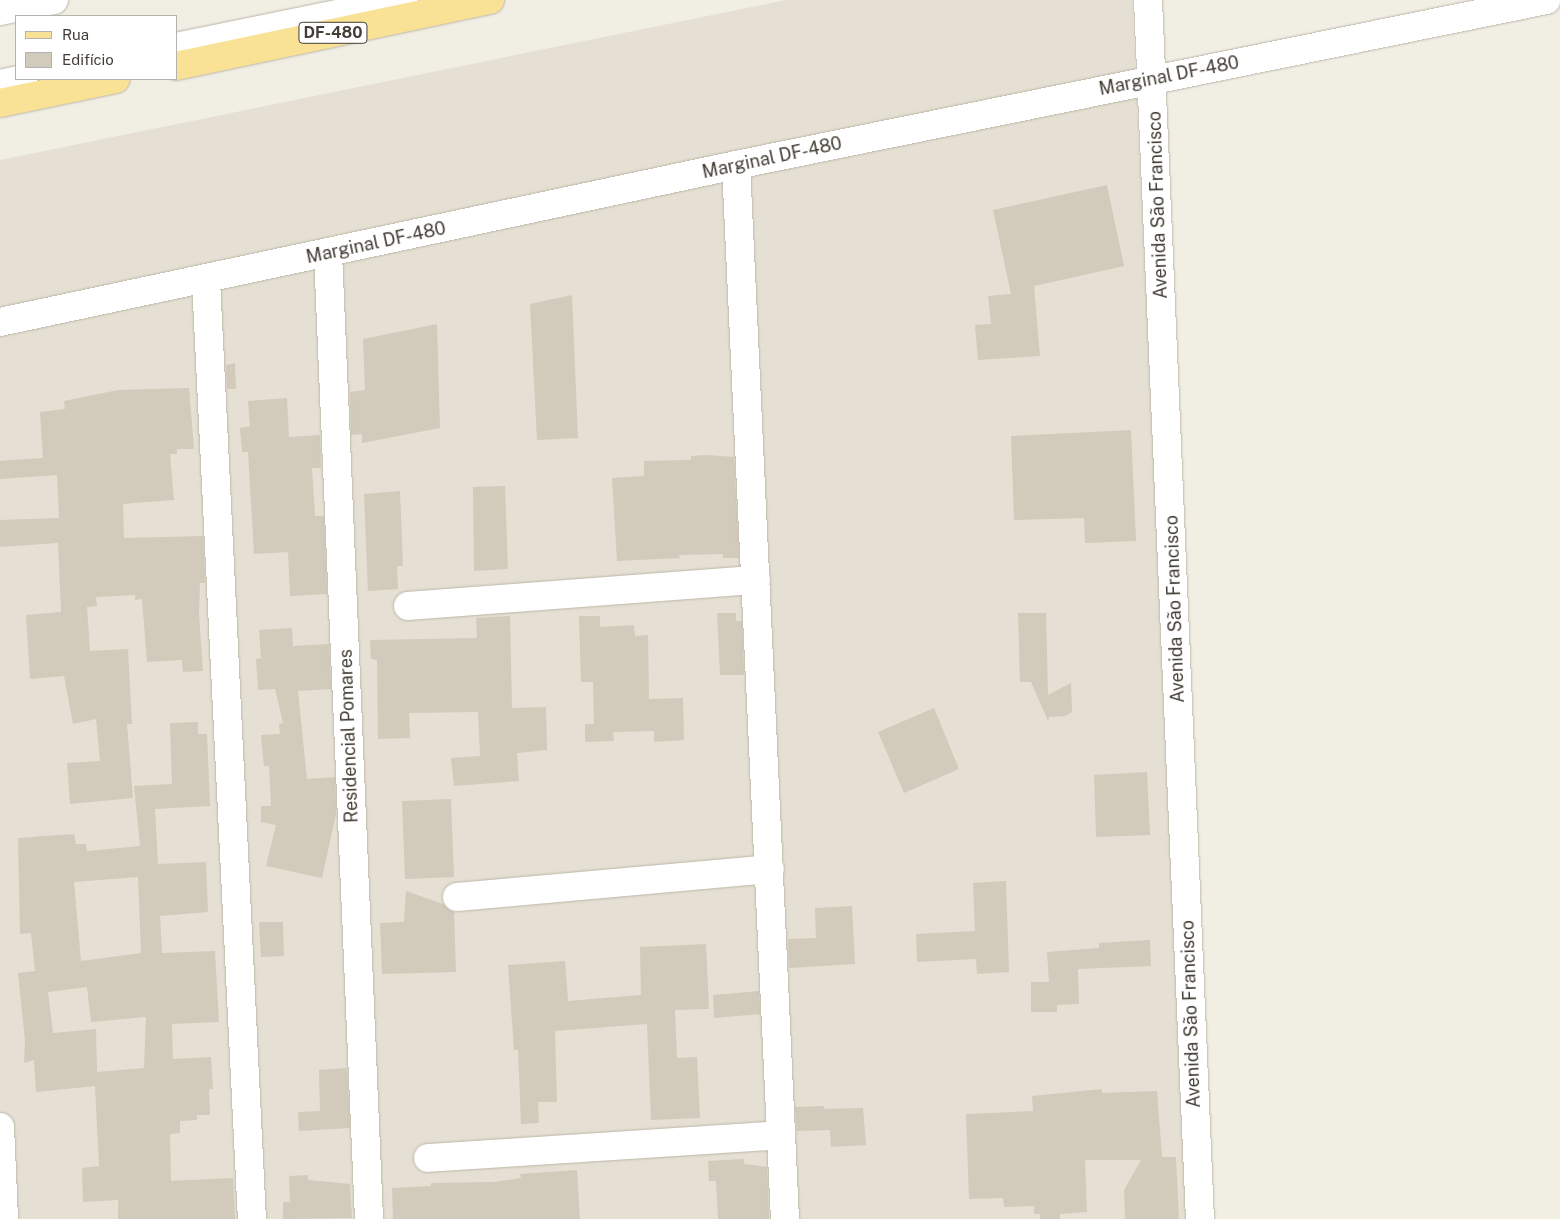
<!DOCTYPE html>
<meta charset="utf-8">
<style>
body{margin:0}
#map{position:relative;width:1560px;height:1219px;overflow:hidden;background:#f1eee4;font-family:"Public Sans",sans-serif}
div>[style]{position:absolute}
.residential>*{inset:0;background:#e5e0d3}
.building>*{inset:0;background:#d2caba}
.roads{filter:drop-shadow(0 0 1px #bcb6a8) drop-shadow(0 0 1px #bcb6a8)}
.minor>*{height:28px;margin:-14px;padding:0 14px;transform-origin:14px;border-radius:14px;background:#fff}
.major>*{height:28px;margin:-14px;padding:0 14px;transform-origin:14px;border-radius:14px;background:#f9e196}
span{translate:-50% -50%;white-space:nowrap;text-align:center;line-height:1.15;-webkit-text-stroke:4.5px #fff;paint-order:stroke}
.shield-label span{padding:1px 4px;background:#fff;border:1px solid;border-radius:4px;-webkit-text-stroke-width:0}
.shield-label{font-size:16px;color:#433e35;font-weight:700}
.street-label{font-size:18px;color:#433e35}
.legend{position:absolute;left:15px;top:15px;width:162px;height:65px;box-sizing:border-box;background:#fff;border:1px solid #b4b2ae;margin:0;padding:6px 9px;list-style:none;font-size:15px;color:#433e35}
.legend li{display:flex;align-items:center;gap:10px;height:25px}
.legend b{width:25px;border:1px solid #b4b2ae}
</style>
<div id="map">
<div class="residential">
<i style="clip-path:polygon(786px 0,1132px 0,1191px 1219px,0 1219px,0 160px)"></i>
</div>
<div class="building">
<i style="clip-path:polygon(1107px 185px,1124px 266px,1034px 286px,1040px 356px,978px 360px,975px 325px,991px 324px,988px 296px,1011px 294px,993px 210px)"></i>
<i style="clip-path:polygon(572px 295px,578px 438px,537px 440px,530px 304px)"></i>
<i style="clip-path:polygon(437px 324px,440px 428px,362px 443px,362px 434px,351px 435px,350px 392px,365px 390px,363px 339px)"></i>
<i style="clip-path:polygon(235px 363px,236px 389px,227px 389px,226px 365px)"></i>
<i style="clip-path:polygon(189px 388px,194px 449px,177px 449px,177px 454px,170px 454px,174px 500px,123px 504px,124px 538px,203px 536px,205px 583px,200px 583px,199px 615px,203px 671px,183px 672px,182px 660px,147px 662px,142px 599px,135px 600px,135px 595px,96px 597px,97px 606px,87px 607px,90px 651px,128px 649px,132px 724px,127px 724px,133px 798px,70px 804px,67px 763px,100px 761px,96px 719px,73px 724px,64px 676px,30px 679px,26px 615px,61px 612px,58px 543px,0 547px,0 520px,59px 518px,57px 475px,0 479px,0 461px,43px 458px,40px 412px,65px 409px,64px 401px,118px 390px)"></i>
<i style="clip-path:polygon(287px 398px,289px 437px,320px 435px,321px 468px,312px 468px,315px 516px,324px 516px,327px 594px,290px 596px,288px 552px,254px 554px,248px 452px,242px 452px,240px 428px,250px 426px,248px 401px)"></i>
<i style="clip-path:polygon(1131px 430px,1136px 541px,1085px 543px,1084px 518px,1014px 520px,1011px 436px)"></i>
<i style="clip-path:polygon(707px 455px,734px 457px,739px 558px,723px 558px,723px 554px,679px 555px,680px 558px,617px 561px,612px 478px,644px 476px,644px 461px,691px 460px,691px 456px)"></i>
<i style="clip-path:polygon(505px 486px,508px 569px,474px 571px,473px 487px)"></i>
<i style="clip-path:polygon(400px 491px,403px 566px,397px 566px,398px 589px,368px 591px,364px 494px)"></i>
<i style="clip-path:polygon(717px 613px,736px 613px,736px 621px,742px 621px,744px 675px,720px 675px)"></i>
<i style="clip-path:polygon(1018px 613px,1046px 613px,1048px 695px,1071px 683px,1072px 712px,1065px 716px,1049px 717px,1048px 721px,1031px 682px,1020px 682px)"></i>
<i style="clip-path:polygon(510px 616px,512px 708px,546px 707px,547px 750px,517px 753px,519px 781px,454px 786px,451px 758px,480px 756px,478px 712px,409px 713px,410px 738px,378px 739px,377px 660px,371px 659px,370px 640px,477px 638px,476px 618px)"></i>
<i style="clip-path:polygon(579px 616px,600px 616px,600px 627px,634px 625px,635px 636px,648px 635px,649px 699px,683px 698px,684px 740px,654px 742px,654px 731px,613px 732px,614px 741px,585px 742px,585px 724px,594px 724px,593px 682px,581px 682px)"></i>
<i style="clip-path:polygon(292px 628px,293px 646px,329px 644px,331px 689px,298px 691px,307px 779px,335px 777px,336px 814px,322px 878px,266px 866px,276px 825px,261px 822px,261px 806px,271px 806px,269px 766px,264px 766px,261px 735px,280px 734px,279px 724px,283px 723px,275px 689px,258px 690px,256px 659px,261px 658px,259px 630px)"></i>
<i style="clip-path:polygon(934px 708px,959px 769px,904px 793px,878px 732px)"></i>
<i style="clip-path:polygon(evenodd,198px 722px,198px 734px,207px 734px,210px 806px,155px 809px,158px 864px,206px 862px,208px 912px,160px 916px,162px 953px,215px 951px,219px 1022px,172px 1024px,173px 1059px,211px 1057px,213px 1089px,209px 1089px,210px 1115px,197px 1115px,197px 1120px,180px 1121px,180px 1133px,170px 1134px,171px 1181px,233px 1178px,235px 1219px,118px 1219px,118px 1200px,83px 1202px,82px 1168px,99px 1166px,95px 1086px,36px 1092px,34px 1060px,24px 1063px,25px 1041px,18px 973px,35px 971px,31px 933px,20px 934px,18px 838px,74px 834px,76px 844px,86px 844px,87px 851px,140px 846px,134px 786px,172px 784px,170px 723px,198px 722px,138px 877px,141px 953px,81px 961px,74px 882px,138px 877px,198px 722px,87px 987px,91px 1022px,146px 1017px,144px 1068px,97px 1072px,96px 1029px,53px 1033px,48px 992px,87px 987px)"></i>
<i style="clip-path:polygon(1147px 772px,1150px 835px,1096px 837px,1094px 775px)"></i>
<i style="clip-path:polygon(451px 799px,454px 877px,405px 879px,402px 801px)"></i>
<i style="clip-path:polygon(1006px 881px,1009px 972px,977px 974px,976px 959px,917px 962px,916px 934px,975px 931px,973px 883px)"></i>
<i style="clip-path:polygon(406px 891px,443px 904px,454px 912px,456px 972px,382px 974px,380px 923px,404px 922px)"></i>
<i style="clip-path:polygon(852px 906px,855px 964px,789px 968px,788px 939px,816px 938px,815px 908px)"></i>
<i style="clip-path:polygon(259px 922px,283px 922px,284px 956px,261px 957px)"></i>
<i style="clip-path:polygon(1150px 940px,1151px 966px,1078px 969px,1079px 1004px,1057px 1005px,1057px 1012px,1031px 1012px,1031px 982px,1049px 982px,1047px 952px,1099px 948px,1099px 943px)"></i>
<i style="clip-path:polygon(706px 944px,709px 1009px,675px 1010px,677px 1058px,697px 1057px,700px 1118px,651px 1120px,647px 1024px,555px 1031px,557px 1102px,538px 1102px,539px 1123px,521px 1124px,518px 1050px,514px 1050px,508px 965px,565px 961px,568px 1001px,641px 995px,640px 947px)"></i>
<i style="clip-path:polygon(759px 991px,760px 1014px,714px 1018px,713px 995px)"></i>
<i style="clip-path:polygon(347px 1068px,350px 1128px,299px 1131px,298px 1112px,320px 1111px,319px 1070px)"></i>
<i style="clip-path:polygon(1102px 1089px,1102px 1093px,1157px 1091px,1162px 1157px,1176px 1157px,1179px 1219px,1125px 1219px,1124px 1190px,1141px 1160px,1085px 1160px,1087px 1212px,1060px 1214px,1060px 1219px,1040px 1219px,1040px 1214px,1034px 1214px,1034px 1206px,1004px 1207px,1003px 1198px,969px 1199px,966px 1114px,1033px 1111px,1032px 1096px)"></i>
<i style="clip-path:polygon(824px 1106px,824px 1109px,863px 1108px,866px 1145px,831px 1147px,830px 1130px,797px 1131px,795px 1107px)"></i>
<i style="clip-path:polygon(744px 1159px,744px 1164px,767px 1167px,769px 1219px,718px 1219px,716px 1181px,709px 1181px,708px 1161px)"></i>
<i style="clip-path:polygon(577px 1170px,580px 1219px,393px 1219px,392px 1188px,431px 1186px,431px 1183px,494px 1182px,521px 1178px,520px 1174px)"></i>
<i style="clip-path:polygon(308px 1175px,308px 1180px,350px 1184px,352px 1218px,283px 1219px,283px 1202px,290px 1202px,289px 1176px)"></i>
</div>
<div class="roads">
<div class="minor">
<i style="left:1148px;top:0;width:1220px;rotate:87.56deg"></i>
<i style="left:0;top:11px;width:55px;rotate:-11.5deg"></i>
<i style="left:176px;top:47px;width:233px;rotate:-11.6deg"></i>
<i style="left:0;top:84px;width:24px;rotate:-12deg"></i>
<i style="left:736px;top:165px;width:1055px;rotate:87.34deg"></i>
<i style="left:328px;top:253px;width:967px;rotate:87.57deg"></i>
<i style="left:206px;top:280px;width:940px;rotate:87.2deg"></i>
<i style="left:0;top:322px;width:753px;rotate:-12.04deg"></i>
<i style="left:736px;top:165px;width:827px;rotate:-11.51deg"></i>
<i style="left:408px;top:606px;width:349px;rotate:-4.3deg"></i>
<i style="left:457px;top:897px;width:314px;rotate:-5.1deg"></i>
<i style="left:0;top:1127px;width:92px;rotate:87.5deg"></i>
<i style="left:428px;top:1158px;width:354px;rotate:-3.7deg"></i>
</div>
<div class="major">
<i style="left:176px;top:66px;width:321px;rotate:-11.9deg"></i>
<i style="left:0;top:103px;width:118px;rotate:-11.7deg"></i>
</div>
</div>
<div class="shield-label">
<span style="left:333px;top:33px">DF-480</span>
</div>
<div class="street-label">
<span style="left:1169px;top:76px;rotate:-11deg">Marginal DF-480</span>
<span style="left:772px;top:158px;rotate:-12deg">Marginal DF-480</span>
<span style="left:1158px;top:205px;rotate:-92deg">Avenida São Francisco</span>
<span style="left:376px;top:243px;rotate:-12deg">Marginal DF-480</span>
<span style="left:1175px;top:609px;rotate:-92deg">Avenida São Francisco</span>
<span style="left:349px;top:736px;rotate:-92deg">Residencial Pomares</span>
<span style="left:1191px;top:1014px;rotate:-92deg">Avenida São Francisco</span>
</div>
<ul class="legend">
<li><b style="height:6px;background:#f9e196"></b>Rua</li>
<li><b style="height:14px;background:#d2caba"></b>Edifício</li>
</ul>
</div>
